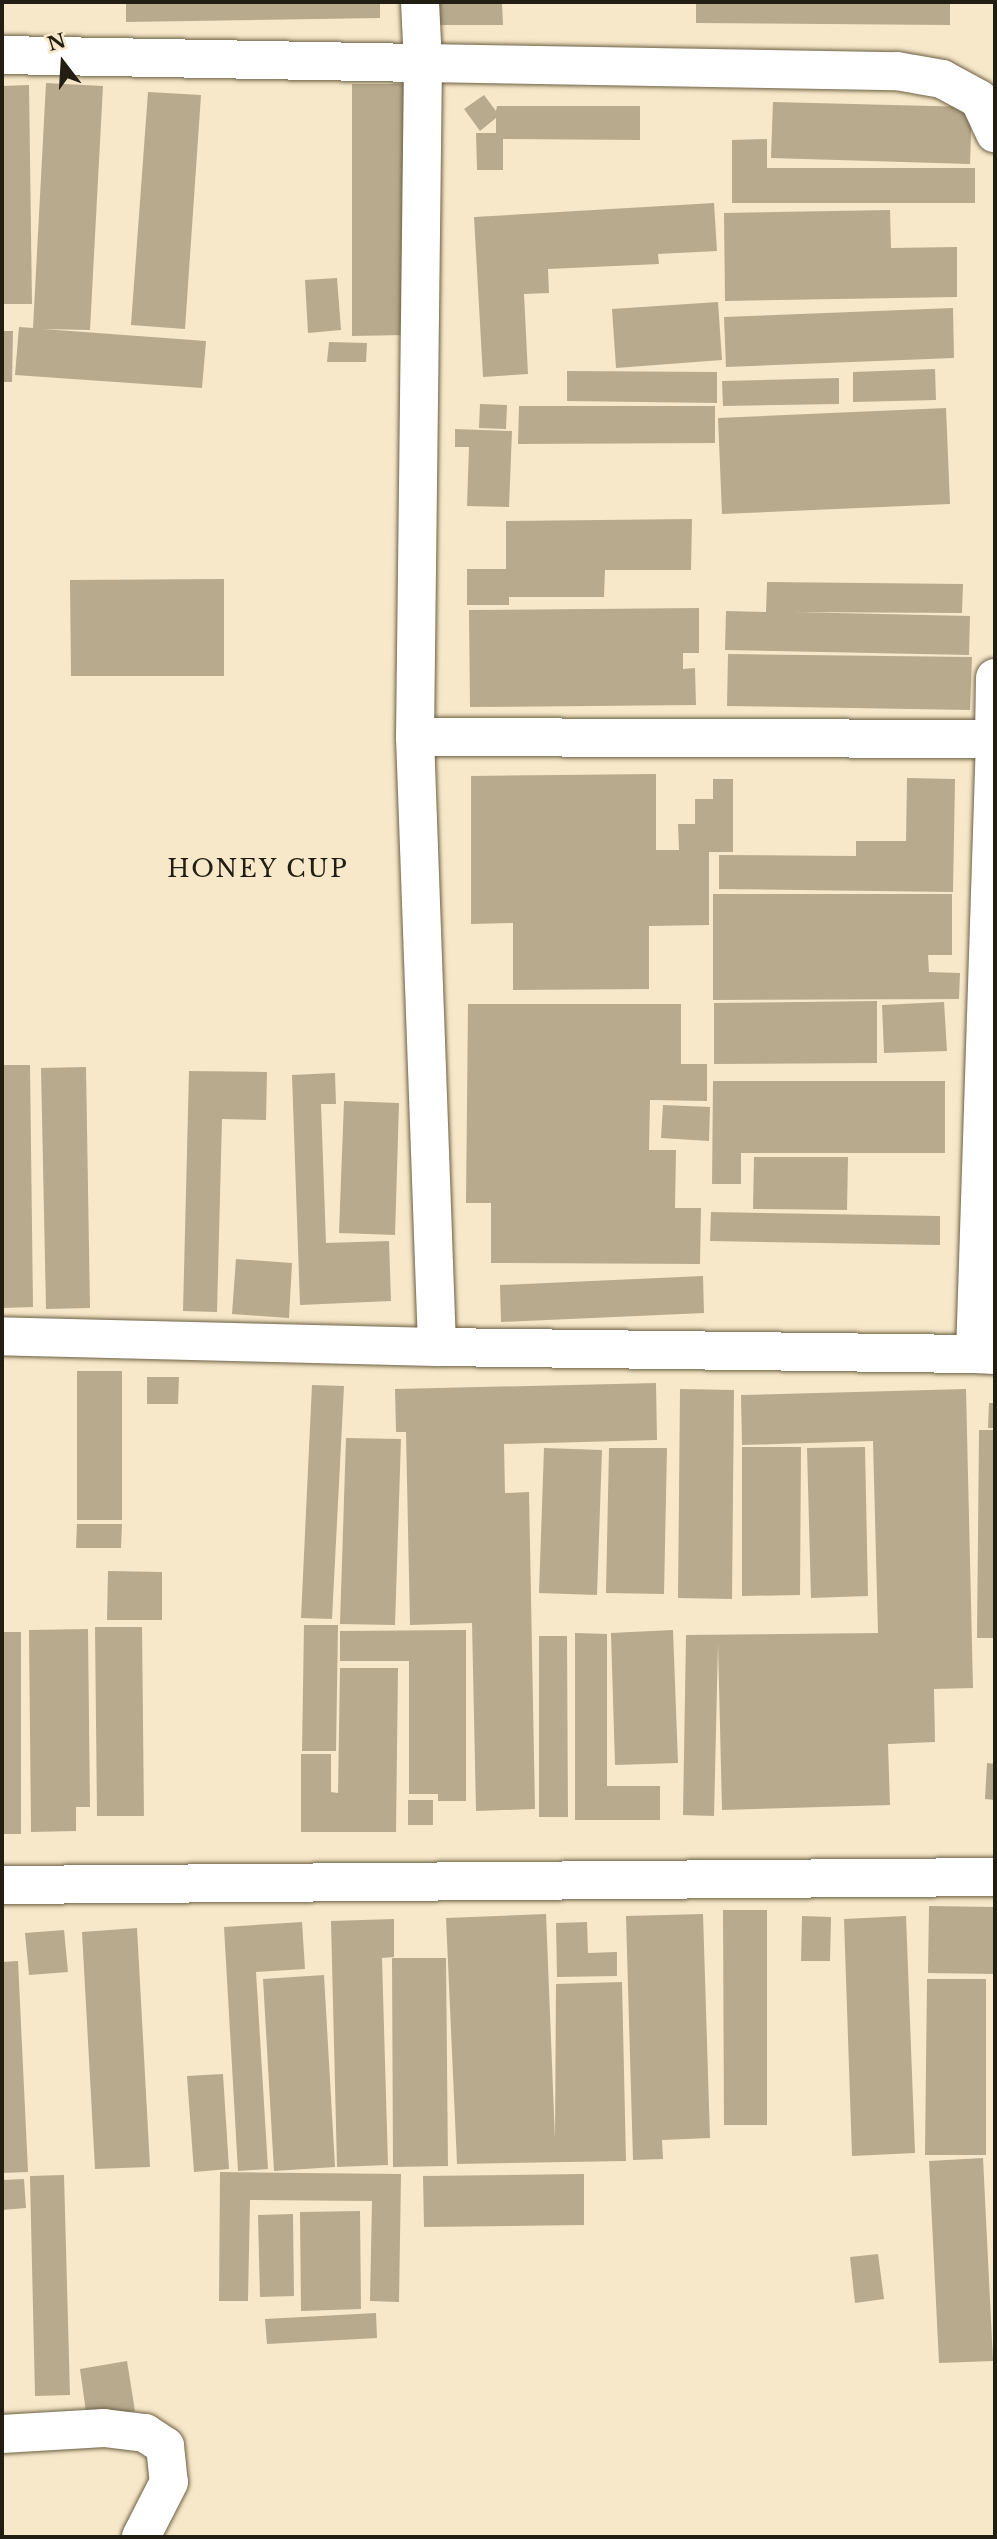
<!DOCTYPE html>
<style>
body{margin:0}
#map{position:relative;width:997px;height:2539px;overflow:hidden;background:#f7e8c9;font-family:"Libre Baskerville",serif}
div>[style]{position:absolute}
.building>*{inset:0;background:#b8aa8c}
.roads{filter:drop-shadow(0 0 2px #6c5f44) drop-shadow(0 0 2px #6c5f44)}
.minor>*{height:38px;margin:-19px;padding:0 19px;transform-origin:19px;border-radius:19px;background:#fff}
span{translate:-50% -50%;white-space:nowrap;text-align:center;line-height:1.15;-webkit-text-stroke:5px #f7e8c9;paint-order:stroke}
.quarter-label{font-size:24px;color:#231e13;letter-spacing:2px}
.frame{position:absolute;inset:0;border:4px solid #231e13;pointer-events:none}
.north{position:absolute;left:28px;top:28px;width:70px;height:70px;-webkit-text-stroke:5px #f7e8c9;paint-order:stroke;rotate:343deg;font-size:19px;font-weight:700;line-height:28px;text-align:center;color:#231e13}
.north::after{content:'';display:block;margin:auto;width:24px;height:32px;background:#231e13;clip-path:polygon(50% 0,100% 100%,50% 72%,0 100%)}
</style>
<div id="map">
<div class="building">
<i style="clip-path:polygon(126px 2px,380px 2px,380px 18px,126px 22px)"></i>
<i style="clip-path:polygon(427px 2px,502px 2px,503px 25px,428px 25px)"></i>
<i style="clip-path:polygon(696px 2px,950px 2px,950px 25px,696px 23px)"></i>
<i style="clip-path:polygon(46px 83px,103px 86px,90px 330px,43px 329px,206px 341px,202px 388px,15px 375px,19px 327px,33px 328px)"></i>
<i style="clip-path:polygon(352px 84px,405px 84px,406px 335px,352px 336px)"></i>
<i style="clip-path:polygon(29px 85px,32px 304px,2px 304px,2px 86px)"></i>
<i style="clip-path:polygon(148px 92px,201px 95px,185px 329px,131px 325px)"></i>
<i style="clip-path:polygon(484px 95px,496px 111px,497px 106px,640px 106px,640px 140px,503px 139px,503px 170px,477px 170px,476px 133px,496px 133px,496px 118px,480px 131px,464px 109px)"></i>
<i style="clip-path:polygon(773px 102px,972px 107px,970px 164px,771px 158px)"></i>
<i style="clip-path:polygon(767px 139px,767px 168px,975px 168px,975px 203px,732px 203px,732px 140px)"></i>
<i style="clip-path:polygon(714px 203px,717px 251px,658px 254px,659px 264px,548px 269px,549px 293px,524px 294px,528px 374px,483px 377px,474px 217px)"></i>
<i style="clip-path:polygon(890px 210px,891px 248px,957px 247px,957px 297px,725px 301px,724px 213px)"></i>
<i style="clip-path:polygon(337px 278px,341px 330px,308px 333px,305px 280px)"></i>
<i style="clip-path:polygon(718px 302px,722px 360px,616px 368px,612px 309px)"></i>
<i style="clip-path:polygon(953px 308px,954px 358px,726px 367px,724px 317px)"></i>
<i style="clip-path:polygon(2px 331px,13px 331px,12px 382px,2px 382px)"></i>
<i style="clip-path:polygon(329px 342px,367px 343px,366px 362px,327px 362px)"></i>
<i style="clip-path:polygon(935px 369px,936px 400px,853px 402px,853px 372px)"></i>
<i style="clip-path:polygon(567px 371px,717px 372px,717px 403px,567px 401px)"></i>
<i style="clip-path:polygon(839px 378px,839px 404px,723px 406px,722px 381px)"></i>
<i style="clip-path:polygon(480px 404px,507px 405px,506px 429px,479px 428px)"></i>
<i style="clip-path:polygon(519px 406px,715px 406px,715px 443px,518px 444px)"></i>
<i style="clip-path:polygon(946px 408px,950px 504px,722px 514px,718px 418px)"></i>
<i style="clip-path:polygon(455px 429px,512px 431px,509px 507px,467px 506px,469px 447px,455px 447px)"></i>
<i style="clip-path:polygon(692px 519px,691px 570px,605px 570px,604px 597px,509px 597px,509px 605px,467px 605px,467px 569px,506px 569px,506px 521px)"></i>
<i style="clip-path:polygon(224px 579px,224px 676px,71px 676px,70px 580px)"></i>
<i style="clip-path:polygon(767px 582px,963px 584px,962px 613px,793px 612px,970px 616px,969px 655px,725px 650px,726px 611px,766px 612px)"></i>
<i style="clip-path:polygon(699px 608px,699px 653px,683px 653px,683px 669px,695px 668px,696px 705px,470px 707px,469px 610px)"></i>
<i style="clip-path:polygon(728px 654px,972px 657px,970px 710px,727px 706px)"></i>
<i style="clip-path:polygon(656px 774px,656px 850px,679px 850px,678px 824px,695px 824px,695px 799px,713px 799px,713px 779px,733px 779px,733px 852px,709px 852px,709px 925px,649px 926px,649px 989px,513px 990px,513px 923px,471px 924px,471px 776px)"></i>
<i style="clip-path:polygon(907px 778px,955px 779px,953px 892px,719px 889px,719px 855px,856px 856px,856px 841px,906px 841px)"></i>
<i style="clip-path:polygon(713px 894px,952px 894px,952px 955px,928px 955px,929px 972px,960px 973px,959px 999px,713px 1000px)"></i>
<i style="clip-path:polygon(877px 1001px,877px 1063px,714px 1064px,714px 1003px)"></i>
<i style="clip-path:polygon(944px 1002px,947px 1051px,884px 1053px,882px 1005px)"></i>
<i style="clip-path:polygon(468px 1004px,681px 1004px,681px 1064px,707px 1064px,707px 1101px,650px 1100px,649px 1150px,676px 1150px,675px 1208px,701px 1208px,700px 1264px,491px 1263px,491px 1203px,466px 1203px)"></i>
<i style="clip-path:polygon(2px 1065px,30px 1065px,33px 1307px,2px 1308px)"></i>
<i style="clip-path:polygon(86px 1067px,90px 1308px,46px 1309px,41px 1068px)"></i>
<i style="clip-path:polygon(189px 1071px,267px 1072px,266px 1120px,222px 1119px,217px 1312px,183px 1311px)"></i>
<i style="clip-path:polygon(335px 1073px,336px 1104px,321px 1104px,326px 1243px,389px 1241px,391px 1301px,300px 1305px,292px 1075px)"></i>
<i style="clip-path:polygon(713px 1081px,945px 1081px,945px 1153px,741px 1153px,741px 1184px,712px 1184px)"></i>
<i style="clip-path:polygon(344px 1101px,399px 1103px,395px 1235px,339px 1233px)"></i>
<i style="clip-path:polygon(663px 1105px,710px 1107px,709px 1141px,661px 1138px)"></i>
<i style="clip-path:polygon(754px 1157px,848px 1157px,847px 1210px,753px 1209px)"></i>
<i style="clip-path:polygon(711px 1212px,940px 1216px,940px 1245px,710px 1241px)"></i>
<i style="clip-path:polygon(236px 1259px,292px 1263px,289px 1318px,232px 1314px)"></i>
<i style="clip-path:polygon(703px 1276px,704px 1313px,501px 1322px,500px 1285px)"></i>
<i style="clip-path:polygon(77px 1371px,122px 1371px,122px 1520px,77px 1520px)"></i>
<i style="clip-path:polygon(147px 1377px,179px 1377px,178px 1404px,147px 1404px)"></i>
<i style="clip-path:polygon(656px 1383px,657px 1440px,504px 1444px,505px 1493px,529px 1492px,535px 1809px,476px 1811px,472px 1623px,410px 1625px,406px 1432px,396px 1432px,395px 1389px)"></i>
<i style="clip-path:polygon(312px 1385px,344px 1386px,332px 1619px,301px 1618px)"></i>
<i style="clip-path:polygon(680px 1389px,734px 1390px,732px 1599px,678px 1598px)"></i>
<i style="clip-path:polygon(966px 1389px,973px 1688px,934px 1689px,935px 1742px,888px 1744px,890px 1805px,722px 1810px,718px 1644px,714px 1816px,683px 1815px,686px 1635px,878px 1633px,873px 1441px,742px 1445px,741px 1395px)"></i>
<i style="clip-path:polygon(989px 1403px,995px 1403px,995px 1428px,988px 1428px)"></i>
<i style="clip-path:polygon(979px 1430px,995px 1430px,995px 1638px,977px 1638px)"></i>
<i style="clip-path:polygon(346px 1438px,401px 1439px,395px 1625px,340px 1624px)"></i>
<i style="clip-path:polygon(742px 1447px,801px 1447px,800px 1595px,742px 1596px)"></i>
<i style="clip-path:polygon(865px 1447px,868px 1596px,811px 1598px,807px 1448px)"></i>
<i style="clip-path:polygon(544px 1448px,602px 1450px,597px 1595px,539px 1593px)"></i>
<i style="clip-path:polygon(609px 1448px,667px 1448px,664px 1594px,606px 1593px)"></i>
<i style="clip-path:polygon(77px 1524px,122px 1524px,121px 1548px,76px 1548px)"></i>
<i style="clip-path:polygon(108px 1571px,162px 1572px,162px 1620px,107px 1620px)"></i>
<i style="clip-path:polygon(304px 1625px,338px 1625px,336px 1751px,302px 1751px)"></i>
<i style="clip-path:polygon(95px 1627px,142px 1627px,144px 1816px,97px 1816px)"></i>
<i style="clip-path:polygon(88px 1629px,90px 1807px,76px 1807px,76px 1831px,31px 1832px,29px 1630px)"></i>
<i style="clip-path:polygon(466px 1630px,466px 1801px,438px 1801px,438px 1794px,409px 1794px,409px 1661px,340px 1661px,340px 1631px)"></i>
<i style="clip-path:polygon(673px 1630px,678px 1763px,615px 1765px,611px 1633px)"></i>
<i style="clip-path:polygon(2px 1632px,21px 1632px,21px 1834px,2px 1834px)"></i>
<i style="clip-path:polygon(575px 1633px,607px 1634px,607px 1786px,660px 1786px,660px 1820px,575px 1820px)"></i>
<i style="clip-path:polygon(539px 1636px,567px 1636px,568px 1817px,539px 1817px)"></i>
<i style="clip-path:polygon(340px 1668px,398px 1668px,396px 1832px,301px 1832px,301px 1754px,331px 1754px,331px 1792px,338px 1793px)"></i>
<i style="clip-path:polygon(987px 1763px,995px 1764px,995px 1800px,985px 1799px)"></i>
<i style="clip-path:polygon(408px 1800px,433px 1800px,433px 1825px,408px 1825px)"></i>
<i style="clip-path:polygon(929px 1906px,995px 1907px,995px 1974px,928px 1973px)"></i>
<i style="clip-path:polygon(723px 1910px,767px 1910px,767px 2125px,724px 2125px)"></i>
<i style="clip-path:polygon(546px 1914px,555px 2139px,556px 1984px,622px 1982px,626px 2161px,457px 2164px,446px 1918px)"></i>
<i style="clip-path:polygon(703px 1914px,710px 2138px,662px 2140px,663px 2159px,633px 2160px,626px 1916px)"></i>
<i style="clip-path:polygon(802px 1916px,831px 1917px,830px 1961px,801px 1961px)"></i>
<i style="clip-path:polygon(906px 1916px,915px 2153px,852px 2156px,844px 1919px)"></i>
<i style="clip-path:polygon(394px 1919px,394px 1957px,382px 1958px,388px 2165px,337px 2167px,331px 1921px)"></i>
<i style="clip-path:polygon(302px 1922px,305px 1969px,256px 1972px,268px 2169px,238px 2171px,224px 1927px)"></i>
<i style="clip-path:polygon(587px 1922px,588px 1953px,617px 1952px,617px 1976px,557px 1977px,556px 1923px)"></i>
<i style="clip-path:polygon(137px 1928px,150px 2167px,95px 2169px,82px 1932px)"></i>
<i style="clip-path:polygon(64px 1930px,68px 1972px,29px 1975px,25px 1933px)"></i>
<i style="clip-path:polygon(392px 1958px,446px 1958px,448px 2166px,393px 2167px)"></i>
<i style="clip-path:polygon(18px 1961px,28px 2172px,2px 2173px,2px 1962px)"></i>
<i style="clip-path:polygon(324px 1975px,335px 2167px,274px 2171px,263px 1979px)"></i>
<i style="clip-path:polygon(927px 1979px,986px 1979px,986px 2155px,925px 2155px)"></i>
<i style="clip-path:polygon(223px 2074px,229px 2169px,194px 2172px,187px 2076px)"></i>
<i style="clip-path:polygon(983px 2158px,993px 2361px,939px 2363px,929px 2161px)"></i>
<i style="clip-path:polygon(220px 2172px,401px 2174px,399px 2302px,370px 2301px,372px 2201px,250px 2200px,248px 2301px,219px 2301px)"></i>
<i style="clip-path:polygon(584px 2174px,584px 2225px,424px 2227px,423px 2176px)"></i>
<i style="clip-path:polygon(64px 2175px,70px 2395px,35px 2396px,30px 2176px)"></i>
<i style="clip-path:polygon(24px 2179px,26px 2208px,2px 2210px,2px 2180px)"></i>
<i style="clip-path:polygon(360px 2211px,361px 2309px,301px 2311px,300px 2212px)"></i>
<i style="clip-path:polygon(293px 2214px,294px 2296px,260px 2297px,258px 2215px)"></i>
<i style="clip-path:polygon(878px 2254px,884px 2299px,855px 2303px,850px 2257px)"></i>
<i style="clip-path:polygon(376px 2313px,377px 2338px,267px 2344px,265px 2319px)"></i>
<i style="clip-path:polygon(127px 2361px,135px 2411px,87px 2419px,80px 2369px)"></i>
</div>
<div class="roads">
<div class="minor">
<i style="left:420px;top:2px;width:61px;rotate:87.2deg"></i>
<i style="left:423px;top:63px;width:474px;rotate:1deg"></i>
<i style="left:897px;top:71px;width:46px;rotate:10.1deg"></i>
<i style="left:942px;top:79px;width:42px;rotate:28.4deg"></i>
<i style="left:979px;top:99px;width:38px;rotate:65deg"></i>
<i style="left:2px;top:55px;width:421px;rotate:1.1deg"></i>
<i style="left:423px;top:63px;width:674px;rotate:90.68deg"></i>
<i style="left:415px;top:737px;width:610px;rotate:87.93deg"></i>
<i style="left:437px;top:1347px;width:435px;rotate:-178.6deg"></i>
<i style="left:415px;top:737px;width:579px;rotate:0.2deg"></i>
<i style="left:994px;top:739px;width:61px;rotate:-89.1deg"></i>
<i style="left:995px;top:739px;width:615px;rotate:91.86deg"></i>
<i style="left:975px;top:1354px;width:20px;rotate:3deg"></i>
<i style="left:437px;top:1347px;width:538px;rotate:0.75deg"></i>
<i style="left:2px;top:1885px;width:993px;rotate:-0.46deg"></i>
<i style="left:2px;top:2434px;width:102px;rotate:-3.4deg"></i>
<i style="left:104px;top:2428px;width:41px;rotate:7deg"></i>
<i style="left:145px;top:2433px;width:24px;rotate:33deg"></i>
<i style="left:165px;top:2446px;width:36px;rotate:84deg"></i>
<i style="left:169px;top:2482px;width:62px;rotate:117deg"></i>
</div>
</div>
<div class="quarter-label">
<span style="left:258px;top:869px">HONEY CUP</span>
</div>
<div class="frame"></div>
<div class="north">N</div>
</div>
